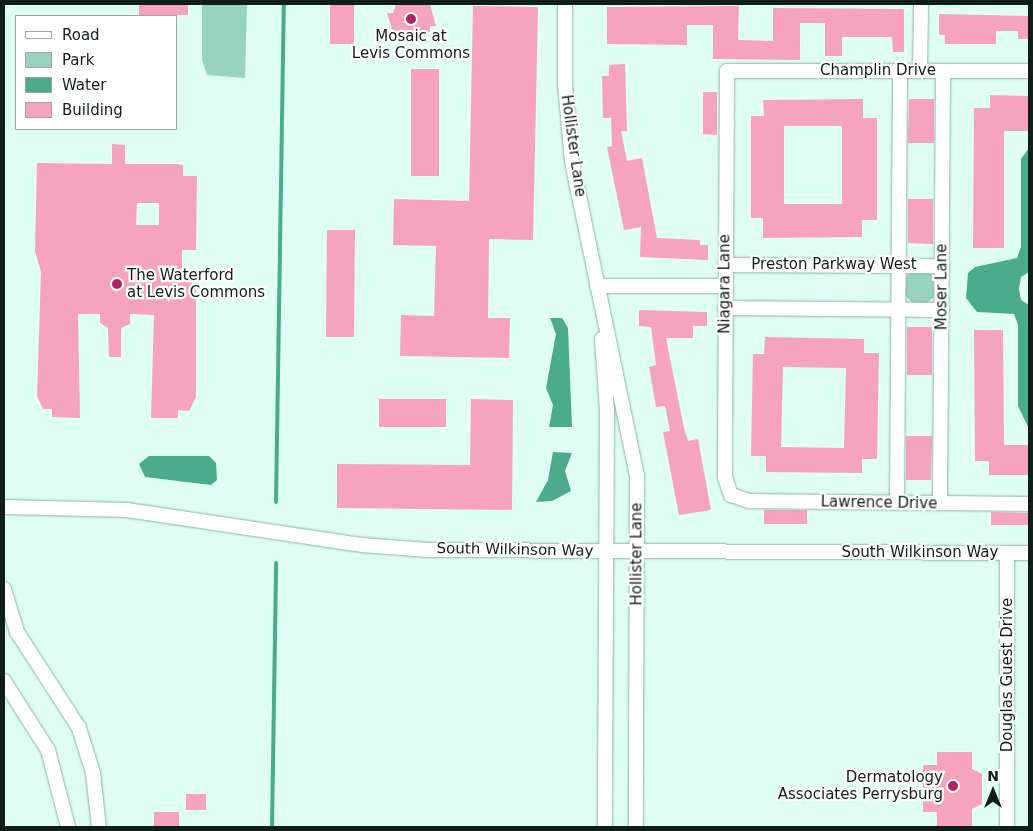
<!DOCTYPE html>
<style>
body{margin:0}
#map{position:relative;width:1033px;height:831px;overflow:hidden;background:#defff2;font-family:"DejaVu Sans",sans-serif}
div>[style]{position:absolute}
.green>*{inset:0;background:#98d3bd}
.round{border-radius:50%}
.water>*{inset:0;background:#4dab8d}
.stream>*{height:4px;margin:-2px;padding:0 2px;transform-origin:2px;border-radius:2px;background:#4dab8d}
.building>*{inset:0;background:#f5a4bc}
.roads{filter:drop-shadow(0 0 1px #8db4a5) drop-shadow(0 0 1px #8db4a5)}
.minor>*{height:14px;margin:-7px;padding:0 7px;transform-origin:7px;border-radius:7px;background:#fff}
.dots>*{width:14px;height:14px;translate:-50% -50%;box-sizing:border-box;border:2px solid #fff;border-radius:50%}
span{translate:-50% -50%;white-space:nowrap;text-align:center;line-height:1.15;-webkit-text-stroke:4.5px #fff;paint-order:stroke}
.poi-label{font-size:15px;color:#0f1e19}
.left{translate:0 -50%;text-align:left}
.right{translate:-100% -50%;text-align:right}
.street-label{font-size:15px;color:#0f1e19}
.frame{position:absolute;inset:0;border:5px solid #0f1e19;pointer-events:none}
.legend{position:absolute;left:15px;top:15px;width:162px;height:115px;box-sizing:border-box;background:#fff;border:1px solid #9fa5a3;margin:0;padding:6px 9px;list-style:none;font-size:15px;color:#0f1e19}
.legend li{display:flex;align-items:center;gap:10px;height:25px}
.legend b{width:25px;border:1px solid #9fa5a3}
.north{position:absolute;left:968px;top:766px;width:50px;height:50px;-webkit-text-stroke:4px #fff;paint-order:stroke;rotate:0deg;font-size:14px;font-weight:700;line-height:20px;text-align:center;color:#0f1e19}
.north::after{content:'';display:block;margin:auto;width:18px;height:22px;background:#0f1e19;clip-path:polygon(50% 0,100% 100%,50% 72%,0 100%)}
</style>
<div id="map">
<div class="green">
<i style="clip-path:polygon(202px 4px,247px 4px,245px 78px,207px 75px,202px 60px)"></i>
<i class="round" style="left:903px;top:270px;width:34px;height:34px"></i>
</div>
<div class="water">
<i style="clip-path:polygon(1029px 148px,1029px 272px,1021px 277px,1019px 289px,1021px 300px,1029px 305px,1029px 429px,1018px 406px,1018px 325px,1014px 314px,977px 312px,966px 298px,968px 273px,975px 267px,1017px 258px,1021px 247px,1021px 159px)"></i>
<i style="clip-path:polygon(550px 318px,562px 318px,568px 328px,572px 427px,549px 427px,553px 405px,546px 388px,556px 334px)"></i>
<i style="clip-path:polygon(553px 452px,572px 453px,565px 471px,571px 491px,552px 501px,536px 502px,548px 480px)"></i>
<i style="clip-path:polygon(149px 456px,209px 456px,216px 463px,217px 480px,211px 485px,145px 477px,139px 464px)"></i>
</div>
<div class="stream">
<i style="left:276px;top:502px;width:498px;rotate:-89.1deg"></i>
<i style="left:272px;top:827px;width:264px;rotate:-89.1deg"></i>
</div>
<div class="building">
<i style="clip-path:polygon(139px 4px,188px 4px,188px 15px,139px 15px)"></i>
<i style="clip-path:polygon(330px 4px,354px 4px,354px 44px,330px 44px)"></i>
<i style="clip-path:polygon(396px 4px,430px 4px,436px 26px,430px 26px,430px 32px,393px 32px,387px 13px,393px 13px)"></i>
<i style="clip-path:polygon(473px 6px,538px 7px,533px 240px,489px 239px,488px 318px,510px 318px,509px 358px,400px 356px,401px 315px,434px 316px,436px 246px,393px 245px,394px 199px,469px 201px)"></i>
<i style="clip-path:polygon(739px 6px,738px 40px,773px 41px,773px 8px,904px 9px,904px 52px,893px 52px,892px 37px,842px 37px,842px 56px,825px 56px,825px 23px,800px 23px,800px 60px,713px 59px,713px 25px,687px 25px,687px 45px,607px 44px,607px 7px)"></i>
<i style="clip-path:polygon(939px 14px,1029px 16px,1029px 39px,1018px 39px,1018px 31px,996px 31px,996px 44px,945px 44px,945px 35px,939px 35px)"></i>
<i style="clip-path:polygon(625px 64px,627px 131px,621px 131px,627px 161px,642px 158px,657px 238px,700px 240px,700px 245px,708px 245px,708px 260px,640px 257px,641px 227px,624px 230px,607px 147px,612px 146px,611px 118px,603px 118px,602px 76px,609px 76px,609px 65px)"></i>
<i style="clip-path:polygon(411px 69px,439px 69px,439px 176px,411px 176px)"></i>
<i style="clip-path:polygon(703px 92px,717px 92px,717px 135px,703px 134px)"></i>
<i style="clip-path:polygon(990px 95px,1029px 96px,1029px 131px,1004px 131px,1004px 248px,973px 248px,974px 108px,990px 108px)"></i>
<i style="clip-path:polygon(evenodd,863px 99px,863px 118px,877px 118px,877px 220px,862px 220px,862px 237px,763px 238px,763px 218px,751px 218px,751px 116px,764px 116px,763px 100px,863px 99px,784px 126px,842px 126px,842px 204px,784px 204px,784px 126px)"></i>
<i style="clip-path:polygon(909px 99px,934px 99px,934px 143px,908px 143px)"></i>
<i style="clip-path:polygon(evenodd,112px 144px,125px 145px,125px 164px,176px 164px,183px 165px,183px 176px,197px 176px,196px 250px,182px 250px,182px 275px,196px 287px,196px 397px,189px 411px,178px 410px,178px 418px,151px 418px,154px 315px,130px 314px,130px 324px,121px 328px,121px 357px,109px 357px,108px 328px,100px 323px,100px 314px,78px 314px,80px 418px,52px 417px,52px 409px,43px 409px,37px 396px,41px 272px,35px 251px,37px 163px,112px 164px,112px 144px,137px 203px,159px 203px,159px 225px,136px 225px,137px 203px)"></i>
<i style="clip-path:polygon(908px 199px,933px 199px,933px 244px,908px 243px)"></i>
<i style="clip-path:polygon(327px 230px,355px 230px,354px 337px,326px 337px)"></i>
<i style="clip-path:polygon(639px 310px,707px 312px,707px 326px,693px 326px,693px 338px,666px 338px,684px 428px,688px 441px,698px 439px,711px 510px,679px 515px,663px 432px,670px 431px,665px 406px,656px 407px,649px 367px,656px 365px,651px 327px,639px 326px)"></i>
<i style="clip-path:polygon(907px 327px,932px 327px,932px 375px,907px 375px)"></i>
<i style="clip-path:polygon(974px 330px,1003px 330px,1004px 445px,1029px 445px,1029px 475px,989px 475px,989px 461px,975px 461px)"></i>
<i style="clip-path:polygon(evenodd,765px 337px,864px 339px,864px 353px,879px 353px,877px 459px,862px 459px,862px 473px,766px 472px,766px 456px,751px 456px,753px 354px,764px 354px,765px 337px,783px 367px,846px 368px,844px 448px,781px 447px,783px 367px)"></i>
<i style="clip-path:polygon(379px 399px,446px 399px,446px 427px,379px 427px)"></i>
<i style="clip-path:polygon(471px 399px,513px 400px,512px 510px,337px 508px,337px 464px,470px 465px)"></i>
<i style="clip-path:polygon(906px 436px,932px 436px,931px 480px,906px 480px)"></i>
<i style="clip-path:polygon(764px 510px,807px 510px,807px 524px,764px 524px)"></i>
<i style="clip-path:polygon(991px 512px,1029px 513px,1029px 525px,991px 525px)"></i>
<i style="clip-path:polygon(937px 752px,972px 752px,972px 769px,982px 774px,982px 804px,972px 809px,972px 826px,937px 826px,937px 812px,923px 812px,923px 765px,937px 765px)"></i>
<i style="clip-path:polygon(186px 794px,206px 794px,206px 810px,186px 810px)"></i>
<i style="clip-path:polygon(154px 812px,179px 812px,179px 827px,154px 827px)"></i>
</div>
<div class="roads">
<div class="minor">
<i style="left:565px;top:5px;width:79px;rotate:90deg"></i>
<i style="left:565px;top:84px;width:78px;rotate:84.9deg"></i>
<i style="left:572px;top:162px;width:320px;rotate:78.3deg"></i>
<i style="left:637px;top:475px;width:352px;rotate:90.2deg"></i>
<i style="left:920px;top:71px;width:67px;rotate:-89.1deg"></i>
<i style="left:1029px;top:71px;width:302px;rotate:180deg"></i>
<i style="left:727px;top:71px;width:406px;rotate:90.3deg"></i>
<i style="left:725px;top:477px;width:19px;rotate:72deg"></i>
<i style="left:731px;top:495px;width:19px;rotate:18deg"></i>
<i style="left:749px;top:501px;width:280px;rotate:0.6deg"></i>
<i style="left:725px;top:265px;width:217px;rotate:0.3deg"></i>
<i style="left:597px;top:286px;width:128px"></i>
<i style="left:725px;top:308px;width:217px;rotate:0.5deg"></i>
<i style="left:602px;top:339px;width:71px;rotate:86deg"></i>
<i style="left:607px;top:410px;width:417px;rotate:90.3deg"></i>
<i style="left:897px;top:503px;width:432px;rotate:-89.6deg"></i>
<i style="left:940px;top:503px;width:432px;rotate:-89.6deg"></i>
<i style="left:4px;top:507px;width:123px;rotate:1.4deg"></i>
<i style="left:127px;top:510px;width:238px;rotate:8.5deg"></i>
<i style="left:362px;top:545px;width:66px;rotate:4.3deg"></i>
<i style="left:428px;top:550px;width:601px;rotate:0.29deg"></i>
<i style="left:4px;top:589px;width:45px;rotate:73.2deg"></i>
<i style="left:17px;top:632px;width:114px;rotate:57.1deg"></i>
<i style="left:79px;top:728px;width:47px;rotate:72.7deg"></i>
<i style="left:93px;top:773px;width:54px;rotate:83.7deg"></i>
<i style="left:4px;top:681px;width:82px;rotate:57.5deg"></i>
<i style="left:48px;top:750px;width:80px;rotate:75.4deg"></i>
<i style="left:1007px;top:827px;width:274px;rotate:-90deg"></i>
</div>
</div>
<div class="dots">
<i style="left:411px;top:19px;background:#b02461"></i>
<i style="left:117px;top:284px;background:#b02461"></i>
<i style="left:953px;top:786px;background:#b02461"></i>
</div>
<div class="poi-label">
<span style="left:411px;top:45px">Mosaic at<br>Levis Commons</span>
<span class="left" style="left:127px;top:284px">The Waterford<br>at Levis Commons</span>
<span class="right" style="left:943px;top:786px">Dermatology<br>Associates Perrysburg</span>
</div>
<div class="street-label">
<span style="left:878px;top:71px">Champlin Drive</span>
<span style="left:573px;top:146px;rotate:82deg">Hollister Lane</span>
<span style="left:834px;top:265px">Preston Parkway West</span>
<span style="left:725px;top:284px;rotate:-90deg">Niagara Lane</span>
<span style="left:942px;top:287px;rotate:-90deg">Moser Lane</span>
<span style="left:879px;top:503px;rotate:1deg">Lawrence Drive</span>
<span style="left:515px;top:550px;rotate:1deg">South Wilkinson Way</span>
<span style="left:920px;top:553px">South Wilkinson Way</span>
<span style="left:637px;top:554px;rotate:-90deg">Hollister Lane</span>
<span style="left:1008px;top:675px;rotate:-90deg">Douglas Guest Drive</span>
</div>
<div class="frame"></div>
<ul class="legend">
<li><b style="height:6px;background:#fff"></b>Road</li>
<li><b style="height:14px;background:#98d3bd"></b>Park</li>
<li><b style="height:14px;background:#4dab8d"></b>Water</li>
<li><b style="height:14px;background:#f5a4bc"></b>Building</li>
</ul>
<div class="north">N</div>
</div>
